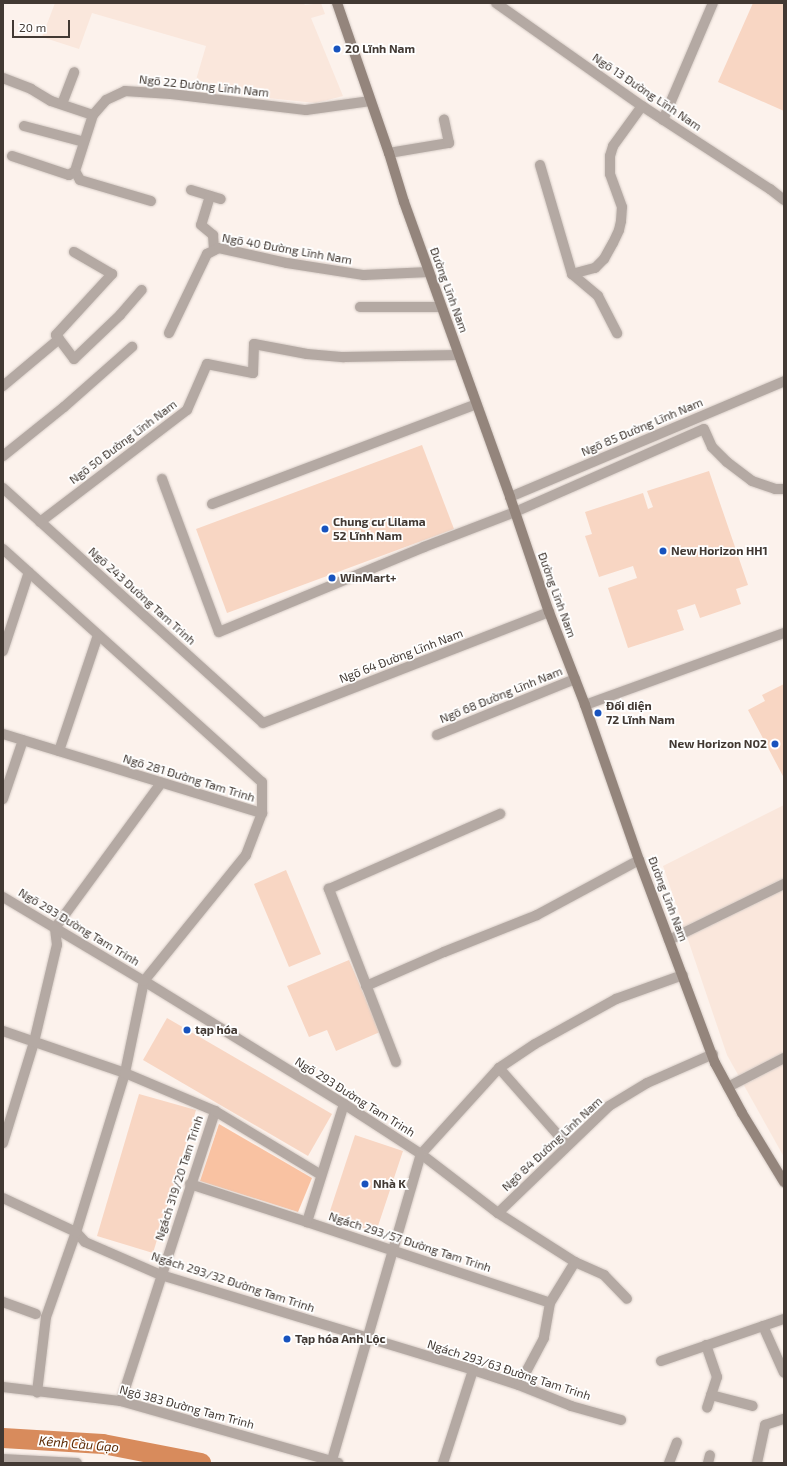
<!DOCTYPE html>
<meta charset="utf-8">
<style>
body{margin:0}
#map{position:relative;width:787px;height:1466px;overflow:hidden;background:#fcf2ec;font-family:"Exo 2",sans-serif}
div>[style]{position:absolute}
.built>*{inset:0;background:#fae7dc}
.green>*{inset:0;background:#f9c2a2}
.canal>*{height:20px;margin:-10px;padding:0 10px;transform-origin:10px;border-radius:10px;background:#d88b5c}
.building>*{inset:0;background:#f8d6c3}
.roads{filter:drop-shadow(0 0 1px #d7cdc7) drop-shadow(0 0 1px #d7cdc7)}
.lane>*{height:10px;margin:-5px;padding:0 5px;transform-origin:5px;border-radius:5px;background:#b4a9a3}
.street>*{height:10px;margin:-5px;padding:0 5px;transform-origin:5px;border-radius:5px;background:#b4a9a3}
.secondary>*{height:10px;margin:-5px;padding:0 5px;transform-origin:5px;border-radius:5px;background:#94857c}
.dots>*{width:11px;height:11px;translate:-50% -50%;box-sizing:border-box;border:2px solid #fff;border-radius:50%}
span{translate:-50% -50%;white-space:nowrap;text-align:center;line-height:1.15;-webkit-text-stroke:3.5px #fff;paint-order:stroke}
.poi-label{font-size:12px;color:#423933;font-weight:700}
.left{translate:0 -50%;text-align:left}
.right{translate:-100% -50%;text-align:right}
.street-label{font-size:12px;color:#423933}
.water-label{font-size:13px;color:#5d2b05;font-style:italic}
.frame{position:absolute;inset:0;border:4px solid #423933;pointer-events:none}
.scale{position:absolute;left:12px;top:20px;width:58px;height:18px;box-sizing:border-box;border:2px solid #423933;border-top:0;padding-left:5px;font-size:12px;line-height:14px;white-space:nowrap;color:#423933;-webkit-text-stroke:3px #fff;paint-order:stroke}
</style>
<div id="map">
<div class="built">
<i style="clip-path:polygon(55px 3px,303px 3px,305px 5px,321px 3px,325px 14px,311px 18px,343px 96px,316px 103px,193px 90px,206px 46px,92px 13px,79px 49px,42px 37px)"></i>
<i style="clip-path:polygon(784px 805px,784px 1157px,727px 1055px,663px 866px)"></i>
</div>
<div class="green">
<i style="clip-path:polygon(219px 1124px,312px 1178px,298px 1212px,200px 1181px)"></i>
</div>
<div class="canal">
<i style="left:3px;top:1438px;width:100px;rotate:3.4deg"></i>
<i style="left:103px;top:1444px;width:100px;rotate:11deg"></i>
</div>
<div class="building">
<i style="clip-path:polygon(753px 3px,784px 3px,784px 111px,718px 82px)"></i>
<i style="clip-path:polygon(422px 445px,454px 529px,227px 613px,196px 529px)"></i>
<i style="clip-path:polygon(709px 471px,748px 585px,736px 589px,741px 604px,700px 618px,695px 604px,677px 610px,684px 630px,628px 648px,608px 588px,637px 578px,633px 566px,599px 577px,585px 536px,592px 534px,585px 512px,643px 493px,648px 509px,653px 507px,647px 491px)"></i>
<i style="clip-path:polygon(784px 684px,784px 778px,748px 710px,765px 701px,762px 695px)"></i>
<i style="clip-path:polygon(286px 870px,321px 954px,289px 967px,254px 884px)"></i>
<i style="clip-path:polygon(349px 960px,380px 1032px,336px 1051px,327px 1030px,309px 1037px,287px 986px)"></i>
<i style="clip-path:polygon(167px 1018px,332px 1114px,308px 1156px,143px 1060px)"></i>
<i style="clip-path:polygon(139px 1094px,196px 1110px,153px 1253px,97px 1236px)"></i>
<i style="clip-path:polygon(355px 1135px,403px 1151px,376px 1232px,328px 1217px)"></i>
</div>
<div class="roads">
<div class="lane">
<i style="left:3px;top:78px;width:30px;rotate:21deg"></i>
<i style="left:31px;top:89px;width:23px;rotate:31deg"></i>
<i style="left:51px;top:101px;width:44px;rotate:18.4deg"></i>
<i style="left:93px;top:115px;width:20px;rotate:-49deg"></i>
<i style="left:106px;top:100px;width:21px;rotate:-25deg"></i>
<i style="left:125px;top:91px;width:46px;rotate:3.7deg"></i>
<i style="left:171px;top:94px;width:136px;rotate:6.8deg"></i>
<i style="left:306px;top:110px;width:65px;rotate:-8deg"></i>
<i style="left:62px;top:104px;width:34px;rotate:-69deg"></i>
<i style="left:24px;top:126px;width:62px;rotate:14.9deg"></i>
<i style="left:389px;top:153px;width:61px;rotate:-9.5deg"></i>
<i style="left:449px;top:143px;width:24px;rotate:-102deg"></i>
<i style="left:12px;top:156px;width:60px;rotate:18.4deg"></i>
<i style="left:69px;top:175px;width:7px;rotate:-34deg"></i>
<i style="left:75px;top:171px;width:59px;rotate:-72.2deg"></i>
<i style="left:75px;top:171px;width:10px;rotate:61deg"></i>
<i style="left:80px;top:180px;width:74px;rotate:16.5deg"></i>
<i style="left:191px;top:190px;width:31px;rotate:17deg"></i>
<i style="left:210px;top:196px;width:30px;rotate:107deg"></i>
<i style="left:201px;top:225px;width:16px;rotate:40deg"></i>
<i style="left:213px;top:235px;width:15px;rotate:86deg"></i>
<i style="left:360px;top:307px;width:81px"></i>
<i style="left:169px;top:333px;width:88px;rotate:-64.3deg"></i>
<i style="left:207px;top:254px;width:13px;rotate:-27deg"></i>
<i style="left:219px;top:248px;width:70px;rotate:12.4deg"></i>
<i style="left:287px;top:263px;width:78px;rotate:8.9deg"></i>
<i style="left:364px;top:275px;width:65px;rotate:-2.6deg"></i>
<i style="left:59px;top:339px;width:5px;rotate:-127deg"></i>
<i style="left:56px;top:335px;width:83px;rotate:-47.4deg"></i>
<i style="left:112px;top:274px;width:44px;rotate:-149.9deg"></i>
<i style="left:3px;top:386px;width:73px;rotate:-40deg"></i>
<i style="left:59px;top:339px;width:25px;rotate:53deg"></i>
<i style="left:74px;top:359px;width:64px;rotate:-43.7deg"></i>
<i style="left:120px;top:315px;width:33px;rotate:-49deg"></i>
<i style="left:3px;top:456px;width:78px;rotate:-38.8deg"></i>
<i style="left:64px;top:407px;width:91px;rotate:-41.4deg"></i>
<i style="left:162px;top:479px;width:163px;rotate:69.6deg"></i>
<i style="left:219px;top:632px;width:222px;rotate:-22.5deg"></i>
<i style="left:424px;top:547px;width:97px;rotate:-21deg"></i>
<i style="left:212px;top:504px;width:282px;rotate:-20.7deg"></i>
<i style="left:40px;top:522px;width:185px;rotate:-37.3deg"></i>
<i style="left:187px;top:410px;width:50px;rotate:-66.5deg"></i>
<i style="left:207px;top:364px;width:47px;rotate:11.1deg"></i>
<i style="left:253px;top:373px;width:29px;rotate:-88deg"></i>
<i style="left:254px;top:344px;width:54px;rotate:10.7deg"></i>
<i style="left:307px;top:354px;width:37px;rotate:5deg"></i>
<i style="left:344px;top:357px;width:114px;rotate:-1deg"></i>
<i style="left:3px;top:651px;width:83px;rotate:-71.8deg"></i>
<i style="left:59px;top:751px;width:122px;rotate:-71.4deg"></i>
<i style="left:3px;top:799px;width:62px;rotate:-71.3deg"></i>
<i style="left:669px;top:940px;width:128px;rotate:-26deg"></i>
<i style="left:144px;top:981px;width:235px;rotate:31.6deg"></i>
<i style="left:344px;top:1104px;width:92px;rotate:33deg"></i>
<i style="left:421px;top:1154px;width:97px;rotate:37.5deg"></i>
<i style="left:498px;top:1213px;width:91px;rotate:32.5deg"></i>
<i style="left:575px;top:1262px;width:48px;rotate:121.4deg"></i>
<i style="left:550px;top:1303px;width:36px;rotate:100deg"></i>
<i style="left:544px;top:1338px;width:53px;rotate:118deg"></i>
<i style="left:366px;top:986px;width:85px;rotate:-23.6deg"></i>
<i style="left:444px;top:952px;width:100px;rotate:-21.7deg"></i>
<i style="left:537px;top:915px;width:116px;rotate:-28.3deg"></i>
<i style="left:396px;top:1062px;width:186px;rotate:-111.2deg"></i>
<i style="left:329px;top:889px;width:187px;rotate:-23.7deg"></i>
<i style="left:499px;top:1068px;width:103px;rotate:48.6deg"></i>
<i style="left:728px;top:1087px;width:63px;rotate:-27.4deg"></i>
<i style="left:344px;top:1104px;width:124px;rotate:107.4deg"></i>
<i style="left:307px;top:1222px;width:256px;rotate:18.4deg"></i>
<i style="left:3px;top:1143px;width:106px;rotate:-72.9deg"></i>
<i style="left:34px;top:1042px;width:100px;rotate:-76.7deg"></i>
<i style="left:57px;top:945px;width:17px;rotate:-97deg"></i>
<i style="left:55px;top:928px;width:180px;rotate:-53.8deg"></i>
<i style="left:421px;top:1154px;width:116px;rotate:-47.8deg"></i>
<i style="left:499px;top:1068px;width:43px;rotate:-33.7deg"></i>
<i style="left:535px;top:1044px;width:93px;rotate:-29.1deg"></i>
<i style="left:616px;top:999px;width:71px;rotate:-19.7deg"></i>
<i style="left:190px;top:1184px;width:123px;rotate:18deg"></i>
<i style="left:498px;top:1213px;width:154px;rotate:-43.9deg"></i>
<i style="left:609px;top:1106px;width:44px;rotate:-31.2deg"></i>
<i style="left:647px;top:1083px;width:72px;rotate:-23.7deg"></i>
<i style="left:76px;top:1232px;width:13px;rotate:48deg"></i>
<i style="left:85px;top:1242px;width:83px;rotate:23.5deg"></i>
<i style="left:161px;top:1275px;width:326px;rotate:16.9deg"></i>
<i style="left:473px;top:1370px;width:48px;rotate:18.1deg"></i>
<i style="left:519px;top:1385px;width:56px;rotate:22deg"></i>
<i style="left:571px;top:1406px;width:52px;rotate:15.6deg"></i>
<i style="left:575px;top:1262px;width:32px;rotate:24deg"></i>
<i style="left:604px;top:1275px;width:33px;rotate:46deg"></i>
<i style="left:763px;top:1326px;width:51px;rotate:65.9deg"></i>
<i style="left:706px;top:1345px;width:34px;rotate:71deg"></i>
<i style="left:717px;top:1377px;width:32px;rotate:108deg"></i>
<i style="left:661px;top:1361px;width:130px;rotate:-18.9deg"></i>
<i style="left:711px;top:1395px;width:43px;rotate:14.7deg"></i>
<i style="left:121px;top:1401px;width:305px;rotate:-72deg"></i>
<i style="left:3px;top:1459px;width:74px;rotate:3.1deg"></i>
<i style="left:443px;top:1463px;width:98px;rotate:-72.1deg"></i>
<i style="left:669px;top:1463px;width:22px;rotate:-69deg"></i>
<i style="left:708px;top:1463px;width:8px;rotate:-76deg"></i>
<i style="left:757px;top:1463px;width:39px;rotate:-78deg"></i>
<i style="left:765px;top:1425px;width:20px;rotate:-18deg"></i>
</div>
<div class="street">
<i style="left:496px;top:3px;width:179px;rotate:35.2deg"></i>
<i style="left:642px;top:106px;width:153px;rotate:33deg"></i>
<i style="left:770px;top:189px;width:18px;rotate:38deg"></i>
<i style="left:663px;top:120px;width:127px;rotate:-66.9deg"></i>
<i style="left:540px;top:165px;width:114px;rotate:73.6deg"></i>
<i style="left:572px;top:274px;width:24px;rotate:-15deg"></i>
<i style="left:595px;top:268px;width:13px;rotate:-45deg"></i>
<i style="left:604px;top:259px;width:18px;rotate:-61deg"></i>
<i style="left:613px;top:243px;width:14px;rotate:-65deg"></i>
<i style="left:619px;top:230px;width:9px;rotate:-77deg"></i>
<i style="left:621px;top:221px;width:14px;rotate:-86deg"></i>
<i style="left:622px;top:207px;width:35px;rotate:-110deg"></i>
<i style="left:610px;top:174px;width:18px;rotate:-90deg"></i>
<i style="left:610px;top:156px;width:10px;rotate:-73deg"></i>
<i style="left:613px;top:146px;width:49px;rotate:-54.1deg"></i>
<i style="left:572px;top:274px;width:34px;rotate:40deg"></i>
<i style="left:598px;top:296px;width:42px;rotate:62.8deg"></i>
<i style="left:3px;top:488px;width:350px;rotate:42.1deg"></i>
<i style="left:263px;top:723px;width:307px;rotate:-21.2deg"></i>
<i style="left:510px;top:497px;width:298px;rotate:-22.9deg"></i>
<i style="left:515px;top:512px;width:206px;rotate:-23.7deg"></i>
<i style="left:704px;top:429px;width:20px;rotate:66deg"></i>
<i style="left:712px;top:447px;width:21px;rotate:45deg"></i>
<i style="left:727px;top:462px;width:31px;rotate:37deg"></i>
<i style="left:752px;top:481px;width:24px;rotate:19deg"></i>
<i style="left:775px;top:489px;width:9px"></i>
<i style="left:3px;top:549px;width:348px;rotate:42deg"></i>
<i style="left:262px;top:782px;width:31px;rotate:90deg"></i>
<i style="left:262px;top:813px;width:45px;rotate:110.9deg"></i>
<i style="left:246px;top:855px;width:162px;rotate:129deg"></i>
<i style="left:144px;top:981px;width:94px;rotate:101.7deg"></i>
<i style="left:125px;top:1073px;width:166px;rotate:107.1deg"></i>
<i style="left:76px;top:1232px;width:90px;rotate:109.4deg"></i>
<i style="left:46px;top:1317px;width:76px;rotate:96.8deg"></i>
<i style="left:585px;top:705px;width:212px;rotate:-19.9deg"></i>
<i style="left:3px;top:734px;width:271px;rotate:17deg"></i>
<i style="left:437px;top:735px;width:149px;rotate:-22.1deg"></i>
<i style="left:3px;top:897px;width:164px;rotate:30.8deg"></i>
<i style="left:3px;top:1031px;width:129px;rotate:19deg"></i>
<i style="left:125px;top:1073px;width:98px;rotate:22.9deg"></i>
<i style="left:215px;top:1111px;width:124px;rotate:31.1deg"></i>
<i style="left:3px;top:1198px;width:81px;rotate:25deg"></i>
<i style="left:3px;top:1302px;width:35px;rotate:20deg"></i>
<i style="left:3px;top:1387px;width:119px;rotate:6.8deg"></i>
<i style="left:121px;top:1401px;width:226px;rotate:15.9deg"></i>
<i style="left:332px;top:1460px;width:319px;rotate:-73.8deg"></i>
</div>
<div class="secondary">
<i style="left:337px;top:3px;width:159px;rotate:70.9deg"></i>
<i style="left:389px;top:153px;width:51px;rotate:73deg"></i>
<i style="left:404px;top:202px;width:313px;rotate:70.2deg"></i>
<i style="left:510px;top:497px;width:121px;rotate:71.3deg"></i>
<i style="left:549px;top:612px;width:100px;rotate:68.8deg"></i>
<i style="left:585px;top:705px;width:164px;rotate:70.8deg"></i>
<i style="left:639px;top:860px;width:217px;rotate:69.5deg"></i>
<i style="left:715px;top:1063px;width:57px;rotate:61.6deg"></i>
<i style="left:742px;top:1113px;width:81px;rotate:58.7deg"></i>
</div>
</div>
<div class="dots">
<i style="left:337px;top:49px;background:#1853be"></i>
<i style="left:325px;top:529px;background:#1853be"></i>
<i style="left:663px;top:551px;background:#1853be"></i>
<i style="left:332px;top:578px;background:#1853be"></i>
<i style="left:598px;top:713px;background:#1853be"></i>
<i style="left:775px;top:744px;background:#1853be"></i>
<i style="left:187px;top:1030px;background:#1853be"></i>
<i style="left:365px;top:1184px;background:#1853be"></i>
<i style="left:287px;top:1339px;background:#1853be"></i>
</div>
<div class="poi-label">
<span class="left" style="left:345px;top:49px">20 Lĩnh Nam</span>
<span class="left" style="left:333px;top:529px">Chung cư Lilama<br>52 Lĩnh Nam</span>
<span class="left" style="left:671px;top:551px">New Horizon HH1</span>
<span class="left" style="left:340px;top:578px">WinMart+</span>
<span class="left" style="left:606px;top:713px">Đối diện<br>72 Lĩnh Nam</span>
<span class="right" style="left:767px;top:744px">New Horizon N02</span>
<span class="left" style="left:195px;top:1030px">tạp hóa</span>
<span class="left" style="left:373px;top:1184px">Nhà K</span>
<span class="left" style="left:295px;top:1339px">Tạp hóa Anh Lộc</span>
</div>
<div class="street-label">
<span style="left:204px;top:86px;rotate:6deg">Ngõ 22 Đường Lĩnh Nam</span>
<span style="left:647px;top:92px;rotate:34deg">Ngõ 13 Đường Lĩnh Nam</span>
<span style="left:287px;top:249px;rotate:10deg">Ngõ 40 Đường Lĩnh Nam</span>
<span style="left:449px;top:290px;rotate:70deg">Đường Lĩnh Nam</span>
<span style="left:642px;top:427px;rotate:-23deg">Ngõ 85 Đường Lĩnh Nam</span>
<span style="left:123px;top:442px;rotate:-37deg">Ngõ 50 Đường Lĩnh Nam</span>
<span style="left:557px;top:595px;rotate:70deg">Đường Lĩnh Nam</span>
<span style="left:142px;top:596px;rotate:42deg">Ngõ 243 Đường Tam Trinh</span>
<span style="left:401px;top:656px;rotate:-21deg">Ngõ 64 Đường Lĩnh Nam</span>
<span style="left:501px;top:695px;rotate:-22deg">Ngõ 68 Đường Lĩnh Nam</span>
<span style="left:189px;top:778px;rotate:17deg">Ngõ 281 Đường Tam Trinh</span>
<span style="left:668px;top:899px;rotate:69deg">Đường Lĩnh Nam</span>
<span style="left:79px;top:927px;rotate:31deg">Ngõ 293 Đường Tam Trinh</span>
<span style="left:355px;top:1097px;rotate:32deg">Ngõ 293 Đường Tam Trinh</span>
<span style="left:552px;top:1144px;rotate:-43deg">Ngõ 84 Đường Lĩnh Nam</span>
<span style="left:179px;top:1178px;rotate:-72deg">Ngách 319/20 Tam Trinh</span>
<span style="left:410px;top:1242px;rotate:18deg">Ngách 293/57 Đường Tam Trinh</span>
<span style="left:233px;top:1282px;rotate:18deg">Ngách 293/32 Đường Tam Trinh</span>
<span style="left:509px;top:1370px;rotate:18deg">Ngách 293/63 Đường Tam Trinh</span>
<span style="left:187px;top:1407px;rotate:15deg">Ngõ 383 Đường Tam Trinh</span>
</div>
<div class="water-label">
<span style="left:79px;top:1444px;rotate:5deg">Kênh Cầu Gạo</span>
</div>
<div class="frame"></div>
<div class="scale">20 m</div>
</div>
